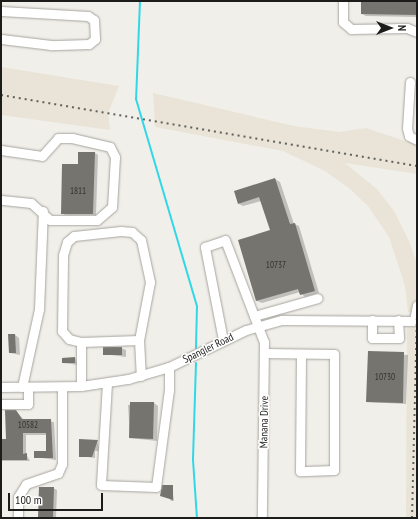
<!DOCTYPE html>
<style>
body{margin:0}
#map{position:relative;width:418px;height:519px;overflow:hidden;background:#f1efea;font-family:"PT Sans Narrow",sans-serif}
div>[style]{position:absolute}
.built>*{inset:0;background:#e9e4d7}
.shadow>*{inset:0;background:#0003}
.stream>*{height:2px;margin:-1px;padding:0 1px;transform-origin:1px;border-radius:1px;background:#30d8e7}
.building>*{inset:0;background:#76746f}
.roads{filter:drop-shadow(0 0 1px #a6a49e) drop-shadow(0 0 1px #a6a49e)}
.minor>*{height:9px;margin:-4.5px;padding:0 4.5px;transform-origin:4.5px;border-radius:4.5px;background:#fff}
.rail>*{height:2px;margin-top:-1px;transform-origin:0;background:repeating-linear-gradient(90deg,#60605d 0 2px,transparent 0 6px)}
span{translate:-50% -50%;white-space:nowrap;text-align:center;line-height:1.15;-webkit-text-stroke:3px #fff;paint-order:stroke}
.number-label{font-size:9px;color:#32322f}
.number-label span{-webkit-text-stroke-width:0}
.street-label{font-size:11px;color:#1c1c1a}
.frame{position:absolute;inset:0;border:2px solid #1c1c1a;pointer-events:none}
.north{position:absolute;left:370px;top:8px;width:40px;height:40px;-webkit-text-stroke:3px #fff;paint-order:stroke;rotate:90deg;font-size:11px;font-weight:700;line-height:16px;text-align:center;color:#1c1c1a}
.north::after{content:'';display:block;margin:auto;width:14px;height:18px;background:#1c1c1a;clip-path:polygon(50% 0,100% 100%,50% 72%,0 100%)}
.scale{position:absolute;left:8px;top:493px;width:95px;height:18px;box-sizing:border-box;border:2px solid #1c1c1a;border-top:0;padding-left:5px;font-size:12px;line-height:14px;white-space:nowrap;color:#1c1c1a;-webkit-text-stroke:3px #fff;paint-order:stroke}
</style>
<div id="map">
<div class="built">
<i style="clip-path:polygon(1px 67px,119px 86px,108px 113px,110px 130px,1px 115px)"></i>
<i style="clip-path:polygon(153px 93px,294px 126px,339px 132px,366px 128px,417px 145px,417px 174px,345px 163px,377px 189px,394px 211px,409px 241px,417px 263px,417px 312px,408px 312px,405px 286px,389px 237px,368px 206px,350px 189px,325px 171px,283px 151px,155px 127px)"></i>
<i style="clip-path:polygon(407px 327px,417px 327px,417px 518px,406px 518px)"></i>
</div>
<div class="shadow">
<i style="clip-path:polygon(362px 1px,417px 1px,417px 17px,366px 16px,362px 14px)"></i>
<i style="clip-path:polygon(95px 153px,98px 155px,96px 215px,65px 215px,62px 213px,79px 165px)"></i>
<i style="clip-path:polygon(275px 179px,280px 182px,294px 224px,299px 226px,319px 293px,305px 297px,300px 292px,262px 303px,257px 301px,239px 240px,271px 231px,261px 201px,243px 206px,239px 204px)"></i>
<i style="clip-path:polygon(15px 335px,19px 338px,20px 355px,10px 353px)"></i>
<i style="clip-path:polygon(121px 348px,126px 350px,126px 357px,104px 354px)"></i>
<i style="clip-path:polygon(369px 352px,408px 355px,406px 404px,367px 402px)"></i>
<i style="clip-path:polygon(75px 358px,79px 365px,63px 363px)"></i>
<i style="clip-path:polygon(154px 403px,158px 406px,157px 441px,130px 438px,128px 405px)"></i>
<i style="clip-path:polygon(16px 411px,24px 420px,54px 422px,56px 460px,35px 457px,47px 452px,47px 435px,26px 435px,26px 454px,30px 461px,1px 461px,1px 440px,7px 440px)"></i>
<i style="clip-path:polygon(97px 441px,100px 451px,95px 451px,95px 458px,80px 456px)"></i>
<i style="clip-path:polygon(172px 486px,174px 501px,171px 501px,169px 497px)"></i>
<i style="clip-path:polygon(53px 488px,57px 490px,56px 518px,39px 518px)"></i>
</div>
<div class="stream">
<i style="left:140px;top:1px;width:98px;rotate:92.3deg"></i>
<i style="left:136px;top:99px;width:216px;rotate:73.6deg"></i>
<i style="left:197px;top:306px;width:42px;rotate:91.4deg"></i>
<i style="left:196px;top:363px;width:97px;rotate:91.8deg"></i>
<i style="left:193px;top:460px;width:58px;rotate:86.1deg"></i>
</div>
<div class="building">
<i style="clip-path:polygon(361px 1px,417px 1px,417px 15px,361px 14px)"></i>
<i style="clip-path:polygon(78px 152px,95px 152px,93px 214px,61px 214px,62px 164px,78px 164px)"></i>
<i style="clip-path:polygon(275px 178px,290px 224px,295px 223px,315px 291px,300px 295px,298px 289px,256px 301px,238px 240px,270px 230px,259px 197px,238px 204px,234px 191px)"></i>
<i style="clip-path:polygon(8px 334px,15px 334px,16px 353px,9px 353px)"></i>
<i style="clip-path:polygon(103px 347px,122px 347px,122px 355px,103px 355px)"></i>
<i style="clip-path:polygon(368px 351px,404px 352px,403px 403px,366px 402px)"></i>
<i style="clip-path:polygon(75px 357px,75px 363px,62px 363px,62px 358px)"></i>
<i style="clip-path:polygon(130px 402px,154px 402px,153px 439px,129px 438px)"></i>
<i style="clip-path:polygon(5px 410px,16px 410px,22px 419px,51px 419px,53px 458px,34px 458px,34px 451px,46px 451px,46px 433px,23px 433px,23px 454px,27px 453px,27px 460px,1px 460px,1px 439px,6px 439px)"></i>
<i style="clip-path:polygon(79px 439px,98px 440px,92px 457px,79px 457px)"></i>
<i style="clip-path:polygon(162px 485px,173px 485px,173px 500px,160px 496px)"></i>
<i style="clip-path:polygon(39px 487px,54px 487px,53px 518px,38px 518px)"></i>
</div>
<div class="roads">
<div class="minor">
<i style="left:343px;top:1px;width:21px;rotate:90deg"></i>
<i style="left:343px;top:22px;width:11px;rotate:41deg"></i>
<i style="left:351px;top:29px;width:56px;rotate:-1deg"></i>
<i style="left:407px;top:28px;width:11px;rotate:22deg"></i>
<i style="left:1px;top:11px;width:87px;rotate:3.3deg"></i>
<i style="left:88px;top:16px;width:7px;rotate:34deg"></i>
<i style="left:94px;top:20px;width:19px;rotate:87deg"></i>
<i style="left:95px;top:39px;width:8px;rotate:140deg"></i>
<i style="left:89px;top:44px;width:38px;rotate:178deg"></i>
<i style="left:51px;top:45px;width:50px;rotate:-173.2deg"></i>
<i style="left:410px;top:82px;width:46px;rotate:93.7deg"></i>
<i style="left:407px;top:128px;width:8px;rotate:76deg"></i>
<i style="left:409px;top:136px;width:9px;rotate:27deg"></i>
<i style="left:1px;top:150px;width:41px;rotate:8.3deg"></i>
<i style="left:42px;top:156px;width:24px;rotate:-48deg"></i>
<i style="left:58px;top:138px;width:14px"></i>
<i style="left:72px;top:138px;width:39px;rotate:13deg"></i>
<i style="left:110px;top:147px;width:11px;rotate:63deg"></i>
<i style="left:115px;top:157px;width:50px;rotate:93.4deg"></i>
<i style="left:112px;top:207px;width:20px;rotate:139deg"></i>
<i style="left:97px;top:220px;width:47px;rotate:180deg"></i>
<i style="left:50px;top:220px;width:25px;rotate:-138deg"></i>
<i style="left:31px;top:203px;width:30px;rotate:-174deg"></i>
<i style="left:254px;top:316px;width:66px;rotate:-15.7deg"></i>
<i style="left:372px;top:320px;width:18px;rotate:90deg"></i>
<i style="left:372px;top:338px;width:27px"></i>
<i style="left:399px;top:338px;width:18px;rotate:-93deg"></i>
<i style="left:414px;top:320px;width:15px;rotate:-79deg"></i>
<i style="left:139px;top:340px;width:58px;rotate:178deg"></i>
<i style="left:81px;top:342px;width:12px;rotate:-166deg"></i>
<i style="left:69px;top:339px;width:11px;rotate:-131deg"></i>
<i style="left:62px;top:331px;width:76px;rotate:-89.2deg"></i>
<i style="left:63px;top:255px;width:14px;rotate:-73deg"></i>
<i style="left:67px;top:242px;width:9px;rotate:-41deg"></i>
<i style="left:74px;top:236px;width:47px;rotate:-6.1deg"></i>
<i style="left:121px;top:231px;width:11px;rotate:5deg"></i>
<i style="left:132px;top:232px;width:12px;rotate:42deg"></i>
<i style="left:141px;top:240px;width:43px;rotate:77.9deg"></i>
<i style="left:150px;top:282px;width:59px;rotate:100.7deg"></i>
<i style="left:139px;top:340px;width:36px;rotate:87deg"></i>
<i style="left:223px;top:340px;width:95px;rotate:-101deg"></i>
<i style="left:205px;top:247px;width:21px;rotate:-19deg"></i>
<i style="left:225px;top:240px;width:109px;rotate:69.1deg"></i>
<i style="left:264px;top:342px;width:176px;rotate:90.7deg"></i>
<i style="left:81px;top:342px;width:44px;rotate:90deg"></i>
<i style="left:265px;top:353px;width:69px;rotate:0.8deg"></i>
<i style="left:334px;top:354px;width:116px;rotate:90deg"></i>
<i style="left:334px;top:470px;width:34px;rotate:178deg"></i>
<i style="left:300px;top:471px;width:117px;rotate:-89.5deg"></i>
<i style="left:107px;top:383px;width:102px;rotate:93.4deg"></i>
<i style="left:101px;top:485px;width:55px;rotate:2.1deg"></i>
<i style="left:156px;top:487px;width:98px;rotate:-82.4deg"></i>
<i style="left:169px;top:390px;width:23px;rotate:-90deg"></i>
<i style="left:1px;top:387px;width:80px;rotate:-0.7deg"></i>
<i style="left:81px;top:386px;width:48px;rotate:-8.5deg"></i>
<i style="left:128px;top:379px;width:43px;rotate:-16.3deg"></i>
<i style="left:169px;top:367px;width:85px;rotate:-25.7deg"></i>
<i style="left:246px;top:330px;width:37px;rotate:-16deg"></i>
<i style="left:282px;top:320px;width:135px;rotate:0.4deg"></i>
<i style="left:22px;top:387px;width:80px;rotate:-77.7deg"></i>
<i style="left:39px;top:309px;width:98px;rotate:-87.7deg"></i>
<i style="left:1px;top:404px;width:27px"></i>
<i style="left:28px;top:404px;width:17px;rotate:-90deg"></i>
<i style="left:18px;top:518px;width:21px;rotate:-90deg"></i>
<i style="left:18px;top:497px;width:15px;rotate:-58deg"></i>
<i style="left:26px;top:484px;width:34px;rotate:-19deg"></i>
<i style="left:58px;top:473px;width:10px;rotate:-66deg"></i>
<i style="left:62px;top:464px;width:77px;rotate:-90deg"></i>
</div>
</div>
<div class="rail">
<i style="left:1px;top:95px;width:422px;rotate:9.7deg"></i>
<i style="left:412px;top:518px;width:207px;rotate:-88.6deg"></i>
</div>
<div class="number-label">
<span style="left:78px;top:191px">1811</span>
<span style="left:276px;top:265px">10737</span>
<span style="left:385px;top:377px">10730</span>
<span style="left:28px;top:425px">10582</span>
</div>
<div class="street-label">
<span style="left:208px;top:348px;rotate:-26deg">Spangler Road</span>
<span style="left:264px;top:422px;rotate:-89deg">Manana Drive</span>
</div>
<div class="frame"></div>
<div class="north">N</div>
<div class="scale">100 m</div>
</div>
